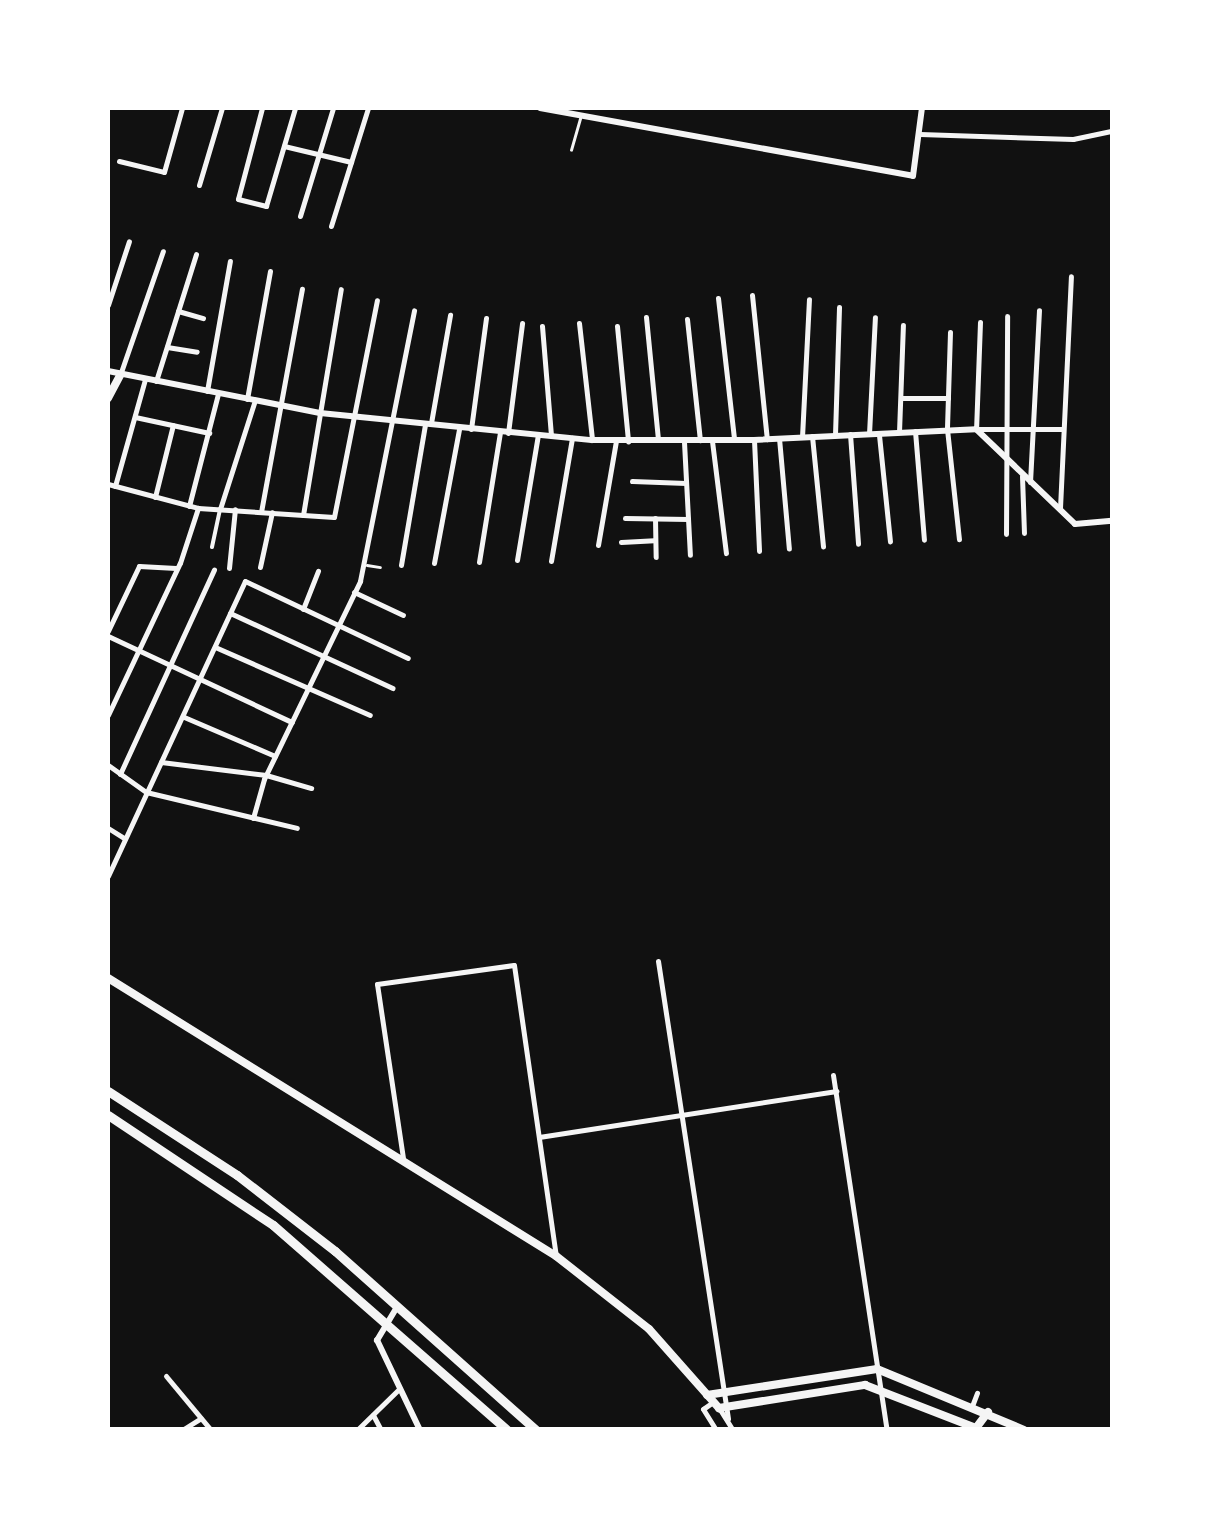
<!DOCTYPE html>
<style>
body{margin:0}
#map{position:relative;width:1220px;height:1537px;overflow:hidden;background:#111;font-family:Jost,sans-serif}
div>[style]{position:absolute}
.service>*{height:2.5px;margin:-1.25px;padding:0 1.25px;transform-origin:1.25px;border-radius:1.25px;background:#f5f5f5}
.pedestrian>*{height:4px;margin:-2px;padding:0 2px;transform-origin:2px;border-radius:2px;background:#f5f5f5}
.minor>*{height:5px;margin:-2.5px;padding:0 2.5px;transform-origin:2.5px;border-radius:2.5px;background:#f5f5f5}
.tertiary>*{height:6px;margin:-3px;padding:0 3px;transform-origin:3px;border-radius:3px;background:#f5f5f5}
.secondary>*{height:8px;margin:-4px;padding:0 4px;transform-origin:4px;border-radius:4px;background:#f5f5f5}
.trunk>*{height:9px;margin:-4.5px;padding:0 4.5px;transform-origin:4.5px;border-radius:4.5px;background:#f5f5f5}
span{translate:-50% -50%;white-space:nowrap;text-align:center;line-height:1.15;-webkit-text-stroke:8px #fff;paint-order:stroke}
.frame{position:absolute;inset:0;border:110px solid #fff;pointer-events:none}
</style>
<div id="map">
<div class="service">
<i style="left:571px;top:150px;width:33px;rotate:-74deg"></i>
<i style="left:367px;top:565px;width:13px;rotate:9deg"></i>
</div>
<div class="pedestrian">
<i style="left:212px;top:547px;width:39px;rotate:-78deg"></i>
</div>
<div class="minor">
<i style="left:262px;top:108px;width:94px;rotate:104.8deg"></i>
<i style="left:238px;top:199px;width:29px;rotate:14deg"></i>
<i style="left:266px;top:206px;width:102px;rotate:-73.5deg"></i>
<i style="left:920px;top:134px;width:153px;rotate:1.9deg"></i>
<i style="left:1073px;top:139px;width:40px;rotate:-12deg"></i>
<i style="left:284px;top:146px;width:69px;rotate:13.4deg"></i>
<i style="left:119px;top:161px;width:46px;rotate:13.7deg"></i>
<i style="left:164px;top:172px;width:66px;rotate:-74.3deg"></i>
<i style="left:199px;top:185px;width:80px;rotate:-73.4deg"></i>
<i style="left:300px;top:216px;width:113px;rotate:-73deg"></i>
<i style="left:331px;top:226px;width:124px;rotate:-72.6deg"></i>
<i style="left:752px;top:295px;width:145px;rotate:84.1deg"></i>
<i style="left:718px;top:298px;width:142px;rotate:83.5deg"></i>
<i style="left:108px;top:305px;width:67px;rotate:-71.8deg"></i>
<i style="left:178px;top:311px;width:26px;rotate:16deg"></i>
<i style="left:646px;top:317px;width:123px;rotate:84.4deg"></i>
<i style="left:687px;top:319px;width:122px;rotate:83.9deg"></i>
<i style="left:980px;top:322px;width:107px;rotate:92.1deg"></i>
<i style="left:976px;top:429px;width:87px"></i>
<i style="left:579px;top:323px;width:117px;rotate:83.6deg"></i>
<i style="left:542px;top:326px;width:110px;rotate:85.3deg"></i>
<i style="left:617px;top:326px;width:116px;rotate:84.5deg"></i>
<i style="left:950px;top:332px;width:97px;rotate:91.8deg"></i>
<i style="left:947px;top:429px;width:111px;rotate:83.8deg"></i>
<i style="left:167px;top:347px;width:30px;rotate:9deg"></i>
<i style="left:120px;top:375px;width:131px;rotate:-70.9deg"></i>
<i style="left:156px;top:381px;width:133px;rotate:-72.5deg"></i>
<i style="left:207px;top:391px;width:132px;rotate:-80deg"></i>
<i style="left:901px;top:398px;width:47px"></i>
<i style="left:247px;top:399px;width:130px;rotate:-79.8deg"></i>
<i style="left:135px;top:417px;width:76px;rotate:12.2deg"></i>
<i style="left:431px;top:423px;width:110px;rotate:-80deg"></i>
<i style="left:471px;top:429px;width:112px;rotate:-82.3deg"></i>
<i style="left:915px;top:431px;width:109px;rotate:85.3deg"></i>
<i style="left:899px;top:432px;width:107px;rotate:-87.9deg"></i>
<i style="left:508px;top:433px;width:111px;rotate:-82.7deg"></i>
<i style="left:850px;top:434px;width:110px;rotate:85.8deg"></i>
<i style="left:869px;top:434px;width:117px;rotate:-87.1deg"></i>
<i style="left:835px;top:435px;width:128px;rotate:-88.2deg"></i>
<i style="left:879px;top:435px;width:107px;rotate:84.1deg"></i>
<i style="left:812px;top:436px;width:111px;rotate:84.3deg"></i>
<i style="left:802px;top:437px;width:138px;rotate:-87.1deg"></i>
<i style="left:779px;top:438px;width:111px;rotate:84.9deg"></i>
<i style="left:754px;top:440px;width:111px;rotate:87.4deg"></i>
<i style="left:712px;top:441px;width:113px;rotate:82.9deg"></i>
<i style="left:684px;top:442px;width:113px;rotate:87deg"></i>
<i style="left:1022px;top:476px;width:57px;rotate:88deg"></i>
<i style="left:632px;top:481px;width:54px;rotate:2.1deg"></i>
<i style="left:1030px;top:482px;width:172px;rotate:-87deg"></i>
<i style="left:108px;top:484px;width:93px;rotate:14.9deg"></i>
<i style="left:198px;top:508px;width:136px;rotate:3.8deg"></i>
<i style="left:334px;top:517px;width:221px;rotate:-78.8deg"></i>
<i style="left:115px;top:486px;width:111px;rotate:-74.3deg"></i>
<i style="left:155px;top:497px;width:74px;rotate:-76deg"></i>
<i style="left:189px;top:506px;width:116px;rotate:-75.5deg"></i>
<i style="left:1060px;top:508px;width:232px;rotate:-87.3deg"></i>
<i style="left:220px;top:509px;width:114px;rotate:-72.2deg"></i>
<i style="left:261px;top:512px;width:227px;rotate:-79.6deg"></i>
<i style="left:303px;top:515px;width:229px;rotate:-80.5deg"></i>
<i style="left:625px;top:518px;width:63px;rotate:0.9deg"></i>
<i style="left:655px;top:518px;width:39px;rotate:89deg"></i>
<i style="left:1006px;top:534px;width:218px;rotate:-89.7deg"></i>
<i style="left:621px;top:542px;width:33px;rotate:-3deg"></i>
<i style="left:598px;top:545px;width:106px;rotate:-80.2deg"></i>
<i style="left:517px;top:560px;width:127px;rotate:-80.5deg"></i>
<i style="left:551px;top:561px;width:125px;rotate:-80.3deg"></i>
<i style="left:479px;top:562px;width:132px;rotate:-80.8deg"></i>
<i style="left:434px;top:563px;width:136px;rotate:-79.4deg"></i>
<i style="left:401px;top:565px;width:142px;rotate:-80.3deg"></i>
<i style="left:260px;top:567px;width:56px;rotate:-77.7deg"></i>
<i style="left:229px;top:568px;width:59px;rotate:-84.2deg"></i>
<i style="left:354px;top:592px;width:54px;rotate:25.1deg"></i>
<i style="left:303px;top:609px;width:41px;rotate:-68.5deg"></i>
<i style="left:230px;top:613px;width:179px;rotate:24.8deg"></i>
<i style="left:108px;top:631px;width:72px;rotate:-64.5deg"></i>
<i style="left:139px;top:566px;width:37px;rotate:3deg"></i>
<i style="left:108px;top:636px;width:203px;rotate:25.1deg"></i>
<i style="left:215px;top:647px;width:169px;rotate:23.7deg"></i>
<i style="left:108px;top:715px;width:168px;rotate:-64.7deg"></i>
<i style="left:180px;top:563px;width:58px;rotate:-71.9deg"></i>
<i style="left:184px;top:717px;width:99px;rotate:23.2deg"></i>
<i style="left:161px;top:762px;width:106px;rotate:7.1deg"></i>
<i style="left:266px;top:775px;width:47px;rotate:16.1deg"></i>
<i style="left:108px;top:765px;width:47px;rotate:35.4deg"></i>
<i style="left:146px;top:792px;width:155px;rotate:13.4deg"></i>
<i style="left:120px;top:774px;width:225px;rotate:-65.3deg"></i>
<i style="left:253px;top:818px;width:41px;rotate:-74.2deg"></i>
<i style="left:264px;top:779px;width:220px;rotate:-64.1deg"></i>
<i style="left:360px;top:581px;width:276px;rotate:-78.7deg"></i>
<i style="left:108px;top:828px;width:19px;rotate:32deg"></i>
<i style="left:108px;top:876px;width:325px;rotate:-65.1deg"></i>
<i style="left:245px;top:581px;width:180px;rotate:25.3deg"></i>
<i style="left:658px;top:961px;width:463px;rotate:81.3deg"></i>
<i style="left:833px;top:1075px;width:359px;rotate:81.4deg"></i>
<i style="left:539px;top:1137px;width:301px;rotate:-8.8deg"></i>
<i style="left:403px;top:1158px;width:176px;rotate:-98.5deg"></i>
<i style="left:377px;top:984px;width:138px;rotate:-7.9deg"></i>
<i style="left:514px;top:965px;width:294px;rotate:81.8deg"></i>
<i style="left:166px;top:1376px;width:70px;rotate:50.2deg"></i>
<i style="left:713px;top:1402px;width:12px;rotate:145deg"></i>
<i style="left:703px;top:1409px;width:25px;rotate:58deg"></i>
<i style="left:972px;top:1406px;width:14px;rotate:-69deg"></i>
<i style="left:719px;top:1408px;width:26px;rotate:58deg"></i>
<i style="left:373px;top:1415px;width:17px;rotate:62deg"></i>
<i style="left:182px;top:1430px;width:22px;rotate:-32deg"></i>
<i style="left:357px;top:1430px;width:59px;rotate:-44.3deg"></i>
</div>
<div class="tertiary">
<i style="left:540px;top:108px;width:379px;rotate:10.3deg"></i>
<i style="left:913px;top:176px;width:69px;rotate:-82.5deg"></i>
<i style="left:108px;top:371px;width:216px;rotate:11.2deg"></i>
<i style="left:320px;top:413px;width:273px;rotate:5.7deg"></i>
<i style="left:592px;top:440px;width:162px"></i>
<i style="left:754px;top:440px;width:222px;rotate:-2.8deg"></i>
<i style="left:976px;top:429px;width:137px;rotate:43.8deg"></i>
<i style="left:1075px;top:524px;width:37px;rotate:-5deg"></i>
<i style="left:397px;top:1307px;width:39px;rotate:121deg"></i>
<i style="left:377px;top:1340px;width:100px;rotate:64.5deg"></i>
</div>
<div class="secondary">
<i style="left:108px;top:398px;width:26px;rotate:-62deg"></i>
<i style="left:108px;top:978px;width:527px;rotate:31.82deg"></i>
<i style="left:556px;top:1256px;width:118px;rotate:38.1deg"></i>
<i style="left:649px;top:1329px;width:106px;rotate:48.5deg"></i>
<i style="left:719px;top:1408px;width:148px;rotate:-9deg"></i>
<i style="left:865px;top:1385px;width:119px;rotate:21.2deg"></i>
<i style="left:976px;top:1428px;width:20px;rotate:-53deg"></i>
<i style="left:707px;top:1395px;width:172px;rotate:-8.7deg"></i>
<i style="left:877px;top:1369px;width:159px;rotate:22.5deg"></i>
</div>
<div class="trunk">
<i style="left:108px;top:1091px;width:154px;rotate:33.1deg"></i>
<i style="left:237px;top:1175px;width:124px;rotate:37.8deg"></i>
<i style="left:335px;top:1251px;width:269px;rotate:41.7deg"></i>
<i style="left:108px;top:1115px;width:198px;rotate:33.7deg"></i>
<i style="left:273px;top:1225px;width:311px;rotate:41.2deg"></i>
</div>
<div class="frame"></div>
</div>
